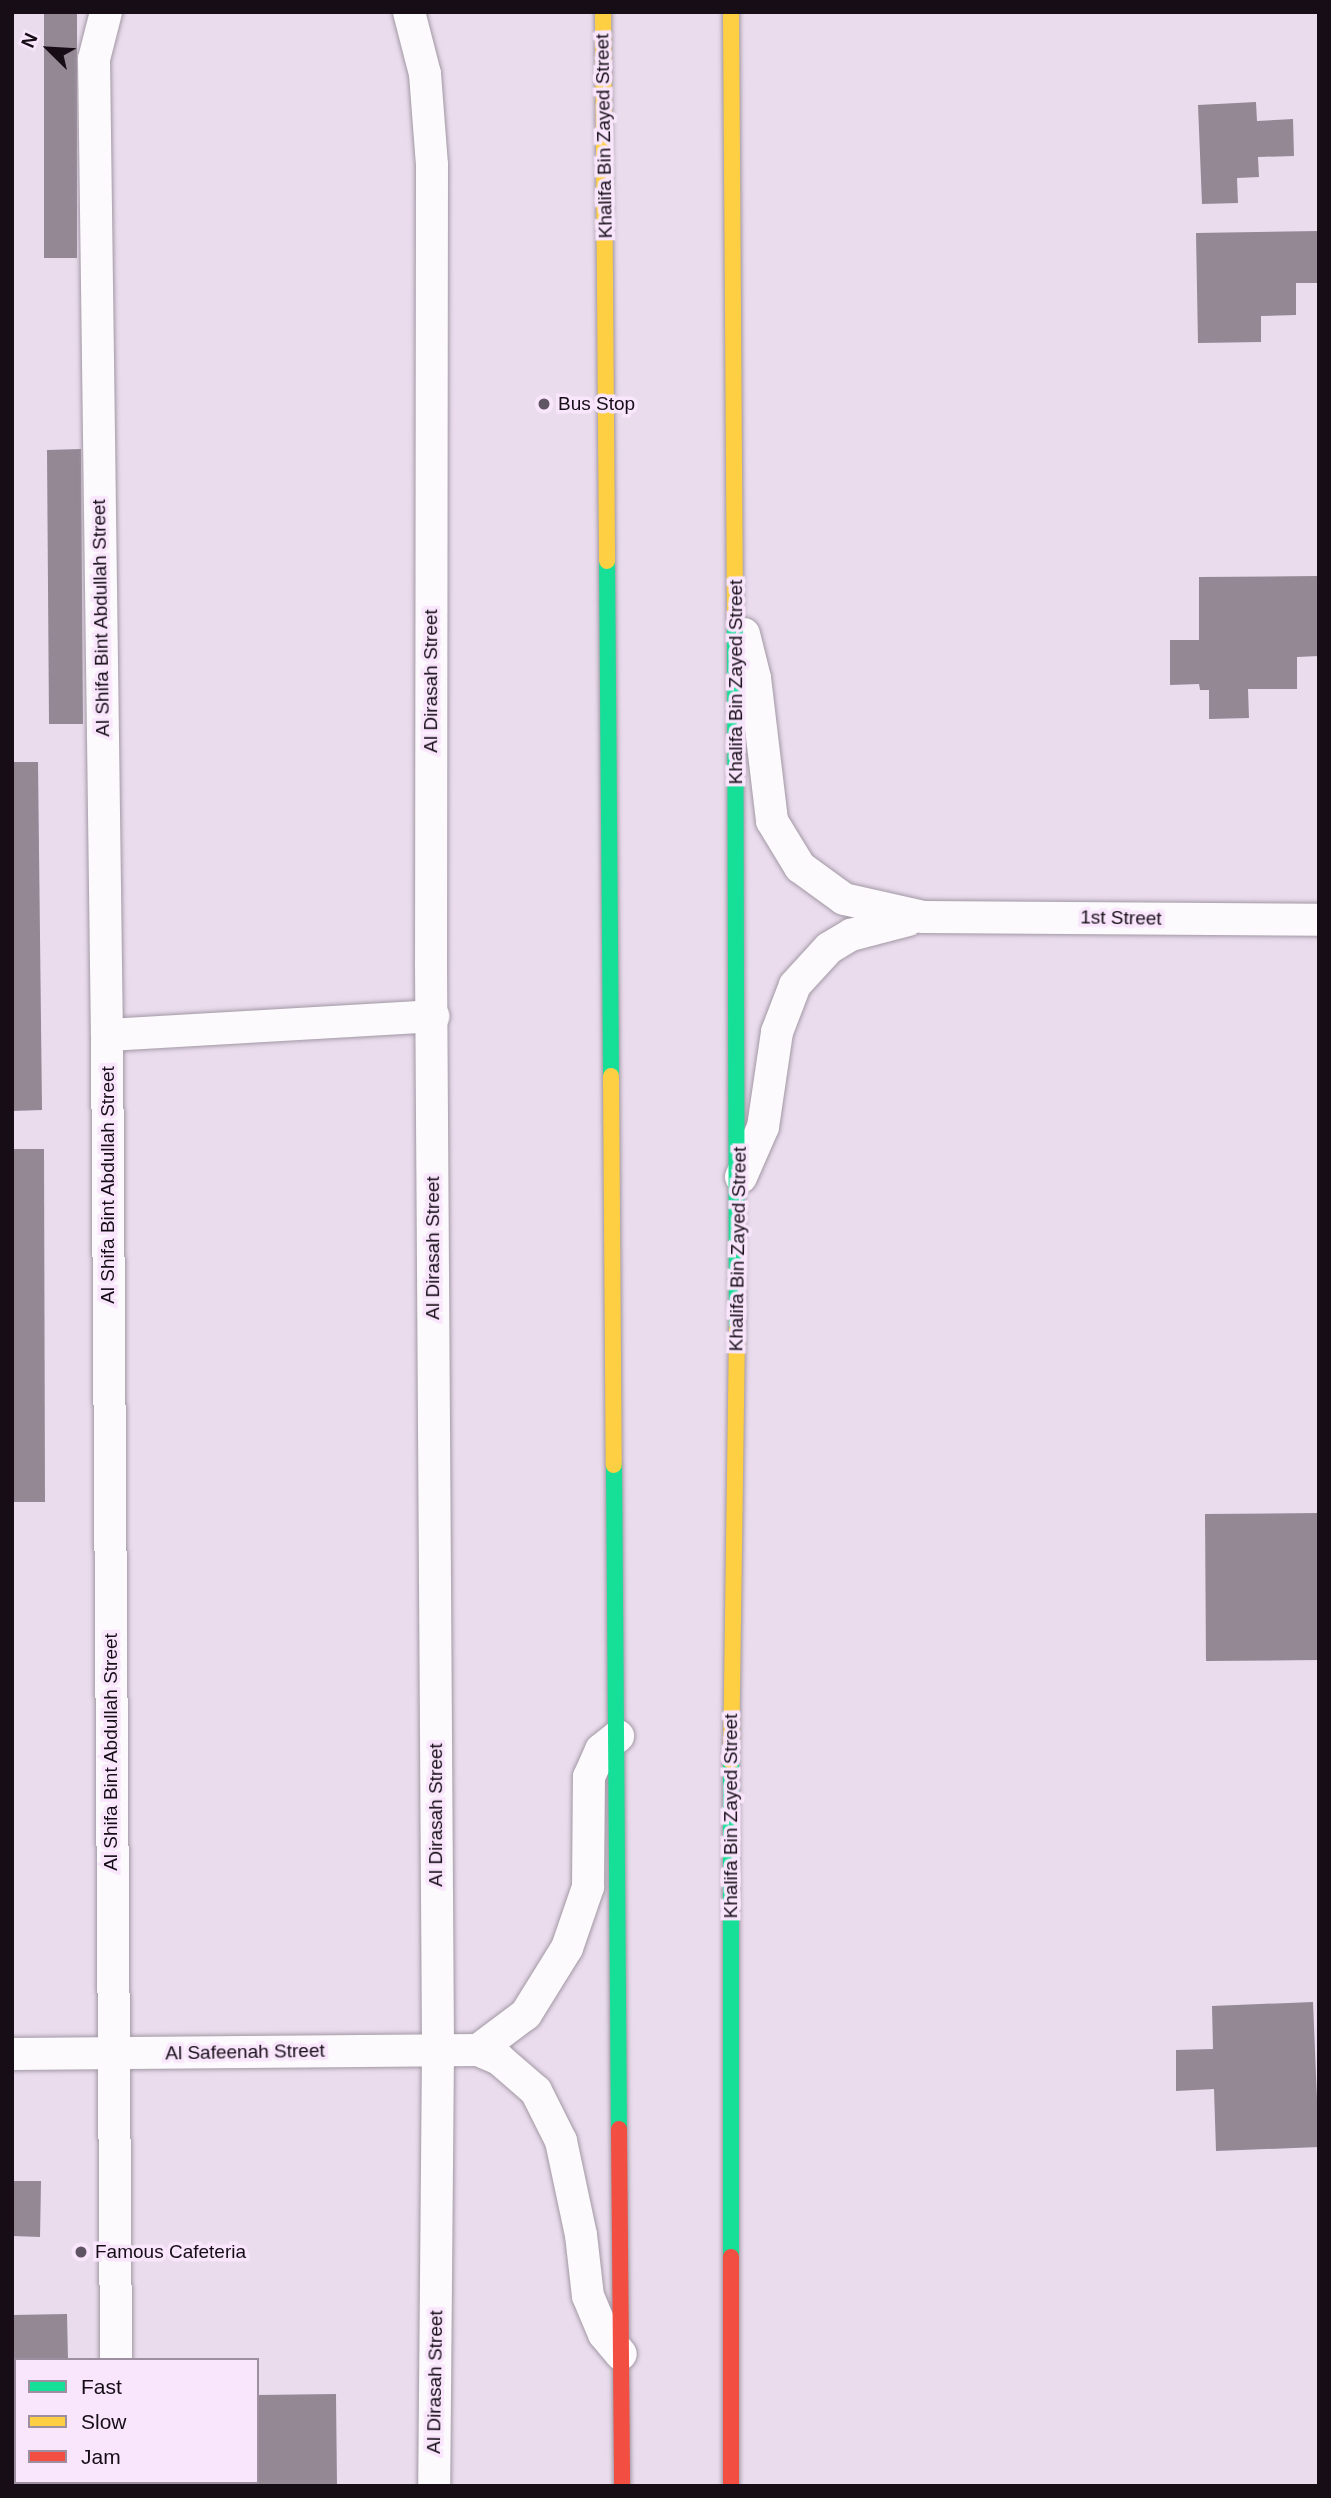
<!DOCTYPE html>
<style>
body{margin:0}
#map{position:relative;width:1331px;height:2498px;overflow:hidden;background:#eadced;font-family:Arial,sans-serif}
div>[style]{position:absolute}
.building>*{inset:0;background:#938894}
.roads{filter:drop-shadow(0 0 2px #a298a4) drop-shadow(0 0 2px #a298a4)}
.street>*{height:32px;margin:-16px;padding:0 16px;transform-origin:16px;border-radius:16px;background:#fcfafc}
.fast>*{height:16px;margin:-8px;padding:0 8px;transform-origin:8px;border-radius:8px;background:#16e098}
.slow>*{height:16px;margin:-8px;padding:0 8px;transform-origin:8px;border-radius:8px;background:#ffcf43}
.jam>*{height:16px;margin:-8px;padding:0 8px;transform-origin:8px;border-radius:8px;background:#f24e42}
.dots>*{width:19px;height:19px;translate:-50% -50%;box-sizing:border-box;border:4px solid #f9e5fc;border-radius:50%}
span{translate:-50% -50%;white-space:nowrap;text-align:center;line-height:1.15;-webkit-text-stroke:7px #f9e5fc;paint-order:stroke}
.street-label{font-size:19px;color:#160d17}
.poi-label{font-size:19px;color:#160d17}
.left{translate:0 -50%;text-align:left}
.frame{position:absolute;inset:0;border:14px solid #160d17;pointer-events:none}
.legend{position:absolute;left:14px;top:2358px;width:245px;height:126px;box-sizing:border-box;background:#f9e5fc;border:2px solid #9e8fa0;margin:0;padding:9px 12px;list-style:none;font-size:21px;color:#160d17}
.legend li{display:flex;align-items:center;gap:14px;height:35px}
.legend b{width:35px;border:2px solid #9e8fa0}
.north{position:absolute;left:14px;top:14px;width:70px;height:70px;-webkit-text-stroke:5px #f9e5fc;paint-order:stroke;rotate:294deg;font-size:19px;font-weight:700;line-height:28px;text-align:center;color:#160d17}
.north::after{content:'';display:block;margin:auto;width:24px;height:32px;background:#160d17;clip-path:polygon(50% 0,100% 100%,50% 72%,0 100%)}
</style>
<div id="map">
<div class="building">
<i style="clip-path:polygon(44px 12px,77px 12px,77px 258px,44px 258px)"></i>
<i style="clip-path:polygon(1256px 102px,1257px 121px,1293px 119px,1294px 156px,1258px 157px,1259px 177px,1237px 178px,1238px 203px,1202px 204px,1198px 105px)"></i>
<i style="clip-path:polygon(1319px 231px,1319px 283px,1296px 283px,1296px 315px,1261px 316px,1261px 342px,1198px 343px,1196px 233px)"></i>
<i style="clip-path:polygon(81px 449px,83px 724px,49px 724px,47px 450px)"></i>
<i style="clip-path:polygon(1319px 576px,1319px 656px,1297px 657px,1297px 689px,1248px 689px,1249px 718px,1209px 719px,1209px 690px,1200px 690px,1199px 684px,1170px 685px,1170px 640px,1199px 640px,1199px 577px)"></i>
<i style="clip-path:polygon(12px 762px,38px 762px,42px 1110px,12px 1111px)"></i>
<i style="clip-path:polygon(12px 1149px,44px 1149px,45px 1502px,12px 1502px)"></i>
<i style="clip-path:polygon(1319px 1513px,1319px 1660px,1206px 1661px,1205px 1514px)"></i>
<i style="clip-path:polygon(1313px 2002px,1319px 2147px,1216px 2151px,1214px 2089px,1176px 2091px,1176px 2050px,1213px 2049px,1212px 2006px)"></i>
<i style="clip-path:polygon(12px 2181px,41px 2181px,40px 2237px,12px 2236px)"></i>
<i style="clip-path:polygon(67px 2314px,68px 2360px,16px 2360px,12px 2483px,12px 2315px)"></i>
<i style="clip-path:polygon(336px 2394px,337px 2486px,189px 2486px,257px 2482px,257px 2395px)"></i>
</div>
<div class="roads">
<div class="street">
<i style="left:106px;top:12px;width:49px;rotate:104.3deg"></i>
<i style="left:94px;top:59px;width:976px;rotate:89.24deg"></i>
<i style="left:107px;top:1035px;width:1325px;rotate:89.61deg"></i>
<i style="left:409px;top:12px;width:64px;rotate:75.5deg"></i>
<i style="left:425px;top:74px;width:91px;rotate:85.6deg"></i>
<i style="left:432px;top:165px;width:797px;rotate:90.07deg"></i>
<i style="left:431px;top:962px;width:1088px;rotate:89.63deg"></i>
<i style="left:438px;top:2050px;width:436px;rotate:90.5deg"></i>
<i style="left:744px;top:634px;width:45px;rotate:76deg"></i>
<i style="left:755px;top:678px;width:144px;rotate:83.2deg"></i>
<i style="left:772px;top:821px;width:54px;rotate:58.7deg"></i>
<i style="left:800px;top:867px;width:54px;rotate:36deg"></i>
<i style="left:844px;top:899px;width:81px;rotate:12.8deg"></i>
<i style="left:923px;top:917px;width:396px;rotate:0.4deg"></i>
<i style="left:107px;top:1035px;width:327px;rotate:-3.3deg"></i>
<i style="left:741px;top:1177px;width:55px;rotate:-66.3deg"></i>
<i style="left:763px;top:1127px;width:96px;rotate:-81.6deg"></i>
<i style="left:777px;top:1032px;width:50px;rotate:-69deg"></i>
<i style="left:795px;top:985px;width:50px;rotate:-47.4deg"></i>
<i style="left:829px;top:948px;width:26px;rotate:-31deg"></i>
<i style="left:851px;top:935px;width:59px;rotate:-14.7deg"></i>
<i style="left:478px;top:2050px;width:60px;rotate:-36.9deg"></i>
<i style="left:526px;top:2014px;width:78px;rotate:-58.2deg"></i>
<i style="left:567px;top:1948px;width:65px;rotate:-71deg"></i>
<i style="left:588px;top:1887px;width:110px;rotate:-89.5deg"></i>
<i style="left:589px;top:1777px;width:30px;rotate:-66deg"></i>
<i style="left:601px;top:1750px;width:22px;rotate:-39deg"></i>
<i style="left:12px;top:2054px;width:466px;rotate:-0.5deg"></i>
<i style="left:478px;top:2050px;width:23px;rotate:23deg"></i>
<i style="left:499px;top:2059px;width:49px;rotate:40.9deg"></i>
<i style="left:536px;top:2091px;width:56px;rotate:63.4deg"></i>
<i style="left:561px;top:2141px;width:96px;rotate:78deg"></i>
<i style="left:581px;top:2235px;width:61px;rotate:83.5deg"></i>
<i style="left:588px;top:2296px;width:41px;rotate:67.2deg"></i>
<i style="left:604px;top:2334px;width:26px;rotate:50deg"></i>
<i style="left:117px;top:2482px;width:4px;rotate:76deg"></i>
</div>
<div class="fast">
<i style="left:607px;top:561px;width:515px;rotate:89.55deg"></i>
<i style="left:735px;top:619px;width:710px;rotate:89.84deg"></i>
<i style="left:614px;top:1465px;width:664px;rotate:89.57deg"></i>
<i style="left:731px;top:1761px;width:496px;rotate:90deg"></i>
</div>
<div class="slow">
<i style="left:603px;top:12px;width:549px;rotate:89.58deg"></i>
<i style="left:731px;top:12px;width:607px;rotate:89.62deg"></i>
<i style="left:611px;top:1076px;width:389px;rotate:89.6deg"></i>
<i style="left:731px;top:1761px;width:432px;rotate:-89.2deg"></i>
</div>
<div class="jam">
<i style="left:619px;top:2129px;width:357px;rotate:89.5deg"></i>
<i style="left:731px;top:2257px;width:229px;rotate:90deg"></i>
</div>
</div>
<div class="dots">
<i style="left:544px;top:404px;background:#605562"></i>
<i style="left:81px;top:2252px;background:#605562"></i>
</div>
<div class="street-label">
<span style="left:604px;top:136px;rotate:-91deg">Khalifa Bin Zayed Street</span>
<span style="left:101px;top:618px;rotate:-91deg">Al Shifa Bint Abdullah Street</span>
<span style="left:431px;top:681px;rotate:-90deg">Al Dirasah Street</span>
<span style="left:736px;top:682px;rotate:-90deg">Khalifa Bin Zayed Street</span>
<span style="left:1121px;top:918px;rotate:1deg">1st Street</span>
<span style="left:108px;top:1185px;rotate:-90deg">Al Shifa Bint Abdullah Street</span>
<span style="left:433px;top:1248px;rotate:-90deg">Al Dirasah Street</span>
<span style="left:738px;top:1249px;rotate:-89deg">Khalifa Bin Zayed Street</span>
<span style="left:111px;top:1752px;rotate:-90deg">Al Shifa Bint Abdullah Street</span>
<span style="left:436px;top:1815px;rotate:-90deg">Al Dirasah Street</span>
<span style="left:731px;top:1816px;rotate:-90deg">Khalifa Bin Zayed Street</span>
<span style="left:245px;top:2052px;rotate:-1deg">Al Safeenah Street</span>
<span style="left:435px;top:2382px;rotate:-89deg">Al Dirasah Street</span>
</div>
<div class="poi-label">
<span class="left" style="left:558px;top:404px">Bus Stop</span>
<span class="left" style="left:95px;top:2252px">Famous Cafeteria</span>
</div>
<div class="frame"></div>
<ul class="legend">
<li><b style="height:9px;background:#16e098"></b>Fast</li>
<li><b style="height:9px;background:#ffcf43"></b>Slow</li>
<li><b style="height:9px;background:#f24e42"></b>Jam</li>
</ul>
<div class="north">N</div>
</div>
